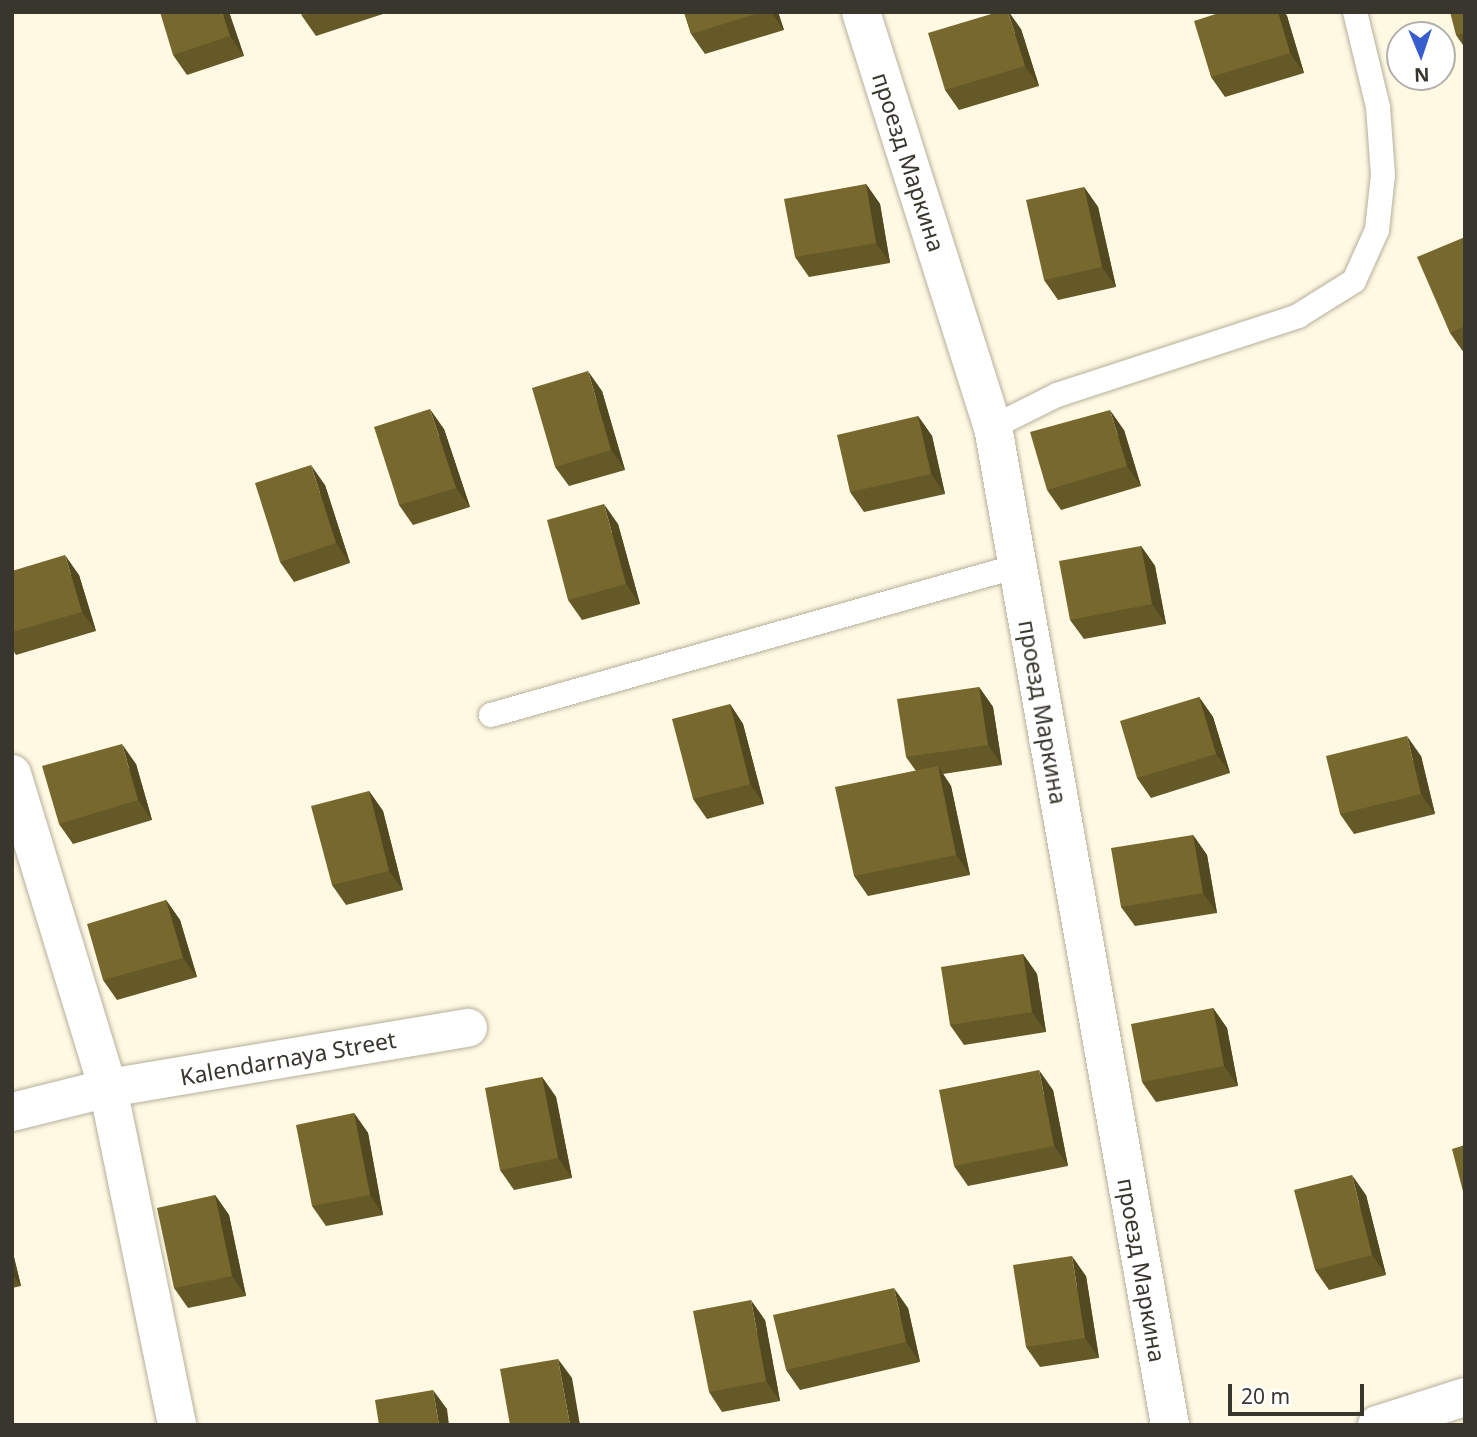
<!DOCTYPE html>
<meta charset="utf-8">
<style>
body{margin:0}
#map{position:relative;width:1477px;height:1437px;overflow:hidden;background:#fff9e4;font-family:"Noto Sans",sans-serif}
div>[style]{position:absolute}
.roads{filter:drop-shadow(0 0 2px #b5b09b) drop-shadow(0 0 2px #b5b09b)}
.service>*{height:24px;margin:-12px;padding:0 12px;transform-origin:12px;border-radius:12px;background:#fff}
.minor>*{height:38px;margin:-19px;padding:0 19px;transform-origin:19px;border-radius:19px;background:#fff}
.wall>*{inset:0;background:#665928}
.shaded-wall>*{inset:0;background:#534920}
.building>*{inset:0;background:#77682e}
span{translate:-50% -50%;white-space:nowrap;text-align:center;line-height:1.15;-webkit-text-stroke:7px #fff;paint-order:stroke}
.street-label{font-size:23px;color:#39362e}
.frame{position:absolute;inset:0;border:14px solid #39362e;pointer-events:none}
.north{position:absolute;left:1386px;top:21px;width:70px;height:70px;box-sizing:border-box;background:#fff;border:2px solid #b0afab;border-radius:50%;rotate:178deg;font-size:19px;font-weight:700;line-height:28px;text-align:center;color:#39362e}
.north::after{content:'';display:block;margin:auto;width:24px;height:32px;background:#385dce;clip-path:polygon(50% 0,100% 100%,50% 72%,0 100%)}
.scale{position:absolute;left:1228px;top:1384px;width:136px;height:32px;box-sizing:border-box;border:4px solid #39362e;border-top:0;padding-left:9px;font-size:21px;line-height:24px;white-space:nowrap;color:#39362e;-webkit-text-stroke:5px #fff;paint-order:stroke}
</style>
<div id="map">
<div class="roads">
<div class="service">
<i style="left:993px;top:427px;width:72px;rotate:-26.6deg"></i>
<i style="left:1057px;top:395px;width:254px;rotate:-18.1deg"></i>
<i style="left:1298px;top:316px;width:66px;rotate:-32deg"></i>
<i style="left:1354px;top:281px;width:56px;rotate:-65.7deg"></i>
<i style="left:1377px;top:230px;width:55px;rotate:-83.8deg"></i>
<i style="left:1383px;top:175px;width:68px;rotate:-94.2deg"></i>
<i style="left:1378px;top:107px;width:98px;rotate:-103.6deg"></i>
<i style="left:491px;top:715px;width:548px;rotate:-15.79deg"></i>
</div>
<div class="minor">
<i style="left:861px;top:12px;width:435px;rotate:72.4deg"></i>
<i style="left:993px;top:427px;width:1014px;rotate:79.94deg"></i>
<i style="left:12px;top:774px;width:328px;rotate:73deg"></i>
<i style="left:108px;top:1088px;width:344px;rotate:78.4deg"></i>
<i style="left:12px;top:1112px;width:99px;rotate:-14deg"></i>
<i style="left:108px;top:1088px;width:365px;rotate:-9.5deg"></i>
<i style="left:1377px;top:1425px;width:92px;rotate:-17.7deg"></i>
</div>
</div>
<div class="wall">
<i style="clip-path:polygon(229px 12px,244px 56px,187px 75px,173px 55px)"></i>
<i style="clip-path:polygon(301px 12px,389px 12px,316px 36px,302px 16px)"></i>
<i style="clip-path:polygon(684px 12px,778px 12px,784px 30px,705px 54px,691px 34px)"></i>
<i style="clip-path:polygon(1222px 12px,1284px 12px,1287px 16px,1304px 73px,1225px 97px,1211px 77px)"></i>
<i style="clip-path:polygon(1465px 12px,1465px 48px,1456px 35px)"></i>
<i style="clip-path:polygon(1021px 29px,1039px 86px,959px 110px,945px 90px)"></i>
<i style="clip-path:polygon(866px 184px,880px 204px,890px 263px,809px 277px,795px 257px)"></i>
<i style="clip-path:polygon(1084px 187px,1098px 207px,1116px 287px,1058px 300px,1044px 280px)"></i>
<i style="clip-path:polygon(1465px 237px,1465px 352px,1464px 353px,1450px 333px)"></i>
<i style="clip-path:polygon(602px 391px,625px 470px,569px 486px,555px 467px)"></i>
<i style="clip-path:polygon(918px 416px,932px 436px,945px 494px,864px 512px,850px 492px)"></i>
<i style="clip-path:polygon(444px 429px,470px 507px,413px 525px,399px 505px)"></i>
<i style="clip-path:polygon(1124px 430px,1141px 486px,1061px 510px,1047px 490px)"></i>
<i style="clip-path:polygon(325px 485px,350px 563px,294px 582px,280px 562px)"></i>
<i style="clip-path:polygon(618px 524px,640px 604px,582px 620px,568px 600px)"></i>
<i style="clip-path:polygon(1141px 546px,1155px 566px,1166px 624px,1084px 639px,1070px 620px)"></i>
<i style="clip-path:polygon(12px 571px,79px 575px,96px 631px,16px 655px,12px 649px)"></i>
<i style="clip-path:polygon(979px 687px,993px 707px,1002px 765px,943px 774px,951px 786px,970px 875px,868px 896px,854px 876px,916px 771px,906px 757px)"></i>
<i style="clip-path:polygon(1199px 697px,1213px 717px,1230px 773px,1151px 798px,1137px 778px)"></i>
<i style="clip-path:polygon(730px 704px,743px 724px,764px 804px,707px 819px,693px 799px)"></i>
<i style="clip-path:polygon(1421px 756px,1435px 814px,1354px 834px,1340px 814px)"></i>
<i style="clip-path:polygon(136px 764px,152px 820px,73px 844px,59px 824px)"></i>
<i style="clip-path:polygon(369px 791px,383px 811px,403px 890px,346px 905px,332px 885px)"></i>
<i style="clip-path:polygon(1193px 835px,1207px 855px,1217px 913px,1135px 926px,1121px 907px)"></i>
<i style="clip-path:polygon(166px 900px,180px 920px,197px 977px,117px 1000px,103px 980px)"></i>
<i style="clip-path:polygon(1023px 954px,1037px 974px,1046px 1032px,964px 1045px,950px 1025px)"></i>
<i style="clip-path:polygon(1213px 1008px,1227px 1028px,1238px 1086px,1156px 1102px,1142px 1082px)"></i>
<i style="clip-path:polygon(542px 1077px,556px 1097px,572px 1178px,514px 1190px,500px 1170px)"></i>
<i style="clip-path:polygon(1053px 1090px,1068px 1166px,968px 1186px,954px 1166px)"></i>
<i style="clip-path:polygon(354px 1113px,368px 1133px,383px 1215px,326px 1226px,312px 1206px)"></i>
<i style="clip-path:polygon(215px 1195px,229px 1215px,246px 1296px,188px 1308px,174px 1288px)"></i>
<i style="clip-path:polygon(1366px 1195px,1386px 1275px,1329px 1290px,1315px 1270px)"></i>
<i style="clip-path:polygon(12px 1249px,21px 1286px,12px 1288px)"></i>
<i style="clip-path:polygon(1086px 1276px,1099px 1358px,1040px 1367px,1026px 1347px)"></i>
<i style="clip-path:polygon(908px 1308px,920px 1362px,800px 1390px,786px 1370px)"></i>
<i style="clip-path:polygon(765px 1320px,780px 1401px,722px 1412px,709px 1392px)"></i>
</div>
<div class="shaded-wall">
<i style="clip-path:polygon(222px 12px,229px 12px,244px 56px,230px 36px)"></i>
<i style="clip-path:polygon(771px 12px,778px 12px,784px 30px)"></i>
<i style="clip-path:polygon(1008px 12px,1009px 12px,1021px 29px,1039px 86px,1025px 66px)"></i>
<i style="clip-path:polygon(1278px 12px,1284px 12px,1287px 16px,1304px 73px,1290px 53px)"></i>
<i style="clip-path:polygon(866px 184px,880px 204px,890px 263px,876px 243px)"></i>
<i style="clip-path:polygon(1084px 187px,1098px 207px,1116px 287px,1102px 267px)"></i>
<i style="clip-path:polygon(588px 371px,602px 391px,625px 470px,611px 450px)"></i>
<i style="clip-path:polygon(430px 409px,444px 429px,470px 507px,456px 488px)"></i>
<i style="clip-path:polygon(1110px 410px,1124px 430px,1141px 486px,1127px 466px)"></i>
<i style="clip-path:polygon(918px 416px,932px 436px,945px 494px,931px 474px)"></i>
<i style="clip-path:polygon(311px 465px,325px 485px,350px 563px,336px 543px)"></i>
<i style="clip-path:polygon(604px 504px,618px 524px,640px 604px,626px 584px)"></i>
<i style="clip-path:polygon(1141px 546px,1155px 566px,1166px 624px,1152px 604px)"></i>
<i style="clip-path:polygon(65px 555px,79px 575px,96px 631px,82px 612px)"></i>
<i style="clip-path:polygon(979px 687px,993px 707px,1002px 765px,988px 745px)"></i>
<i style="clip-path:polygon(1199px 697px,1213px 717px,1230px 773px,1216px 754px)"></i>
<i style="clip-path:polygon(730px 704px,743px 724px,764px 804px,750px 784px)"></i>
<i style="clip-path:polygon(1407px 736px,1421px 756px,1435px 814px,1421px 794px)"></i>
<i style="clip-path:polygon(122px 744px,136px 764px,152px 820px,138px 800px)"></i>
<i style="clip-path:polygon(938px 766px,951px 786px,970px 875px,956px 855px)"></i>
<i style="clip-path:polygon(369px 791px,383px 811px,403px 890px,389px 871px)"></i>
<i style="clip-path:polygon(1193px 835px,1207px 855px,1217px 913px,1203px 893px)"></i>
<i style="clip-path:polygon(166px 900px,180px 920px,197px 977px,183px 958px)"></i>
<i style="clip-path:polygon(1023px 954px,1037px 974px,1046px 1032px,1032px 1012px)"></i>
<i style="clip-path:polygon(1213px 1008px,1227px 1028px,1238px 1086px,1224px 1066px)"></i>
<i style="clip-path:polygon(1039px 1070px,1053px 1090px,1068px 1166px,1054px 1146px)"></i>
<i style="clip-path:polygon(542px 1077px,556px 1097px,572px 1178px,558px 1158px)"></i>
<i style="clip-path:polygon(354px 1113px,368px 1133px,383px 1215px,370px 1195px)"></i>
<i style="clip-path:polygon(1352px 1175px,1366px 1195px,1386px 1275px,1372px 1255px)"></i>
<i style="clip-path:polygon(215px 1195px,229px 1215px,246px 1296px,232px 1276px)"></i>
<i style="clip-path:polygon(12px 1249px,21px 1286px,12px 1274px)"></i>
<i style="clip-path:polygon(1072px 1256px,1086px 1276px,1099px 1358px,1085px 1338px)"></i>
<i style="clip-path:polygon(894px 1288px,908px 1308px,920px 1362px,906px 1342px)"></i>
<i style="clip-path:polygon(751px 1300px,765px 1320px,780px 1401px,766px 1381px)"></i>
<i style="clip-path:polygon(558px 1359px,572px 1378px,580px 1425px,570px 1425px)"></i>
<i style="clip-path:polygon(433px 1390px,447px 1409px,449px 1425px,439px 1425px)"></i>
</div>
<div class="building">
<i style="clip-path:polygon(160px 12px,222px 12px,230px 36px,173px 55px)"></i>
<i style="clip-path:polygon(301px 12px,315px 12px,302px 16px)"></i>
<i style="clip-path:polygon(684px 12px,762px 12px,691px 34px)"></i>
<i style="clip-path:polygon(998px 12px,1008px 12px,1025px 66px,945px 90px,928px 33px)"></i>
<i style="clip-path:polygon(1222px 12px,1278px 12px,1290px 53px,1211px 77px,1194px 21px)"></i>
<i style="clip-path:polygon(1450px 12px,1465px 12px,1465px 33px,1456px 35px)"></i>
<i style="clip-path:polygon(866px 184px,876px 243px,795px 257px,784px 199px)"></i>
<i style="clip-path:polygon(1084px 187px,1102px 267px,1044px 280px,1026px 200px)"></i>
<i style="clip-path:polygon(1465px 237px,1465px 326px,1450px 333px,1417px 257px)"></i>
<i style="clip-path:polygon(588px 371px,611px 450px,555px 467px,532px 388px)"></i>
<i style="clip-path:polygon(430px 409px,456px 488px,399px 505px,374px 427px)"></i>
<i style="clip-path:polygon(1110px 410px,1127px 466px,1047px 490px,1030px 432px)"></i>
<i style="clip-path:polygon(918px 416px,931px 474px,850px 492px,837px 435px)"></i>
<i style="clip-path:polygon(311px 465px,336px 543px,280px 562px,255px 483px)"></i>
<i style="clip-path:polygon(604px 504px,626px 584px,568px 600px,547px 520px)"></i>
<i style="clip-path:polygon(1141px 546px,1152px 604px,1070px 620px,1059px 561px)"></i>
<i style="clip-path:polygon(65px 555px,82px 612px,12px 632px,12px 571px)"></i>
<i style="clip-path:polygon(979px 687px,988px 745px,906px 757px,897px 699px)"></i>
<i style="clip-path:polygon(1199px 697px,1216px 754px,1137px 778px,1120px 721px)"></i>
<i style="clip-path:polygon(730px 704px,750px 784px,693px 799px,672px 719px)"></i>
<i style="clip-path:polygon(1407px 736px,1421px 794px,1340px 814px,1326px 756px)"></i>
<i style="clip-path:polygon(122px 744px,138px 800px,59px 824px,42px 766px)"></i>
<i style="clip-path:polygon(938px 766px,956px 855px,854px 876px,835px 787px)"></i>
<i style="clip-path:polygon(369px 791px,389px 871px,332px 885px,311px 806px)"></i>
<i style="clip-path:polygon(1193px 835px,1203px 893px,1121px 907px,1111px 848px)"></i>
<i style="clip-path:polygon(166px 900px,183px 958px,103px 980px,87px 924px)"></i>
<i style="clip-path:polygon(1023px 954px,1032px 1012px,950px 1025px,941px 967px)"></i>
<i style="clip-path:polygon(1213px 1008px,1224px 1066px,1142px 1082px,1131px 1024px)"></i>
<i style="clip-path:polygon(1039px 1070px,1054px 1146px,954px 1166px,939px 1090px)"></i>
<i style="clip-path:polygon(542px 1077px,558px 1158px,500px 1170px,485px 1088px)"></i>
<i style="clip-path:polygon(354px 1113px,370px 1195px,312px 1206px,296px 1125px)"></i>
<i style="clip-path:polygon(1465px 1145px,1465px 1199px,1452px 1149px)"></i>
<i style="clip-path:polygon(1352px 1175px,1372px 1255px,1315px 1270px,1294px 1190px)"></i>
<i style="clip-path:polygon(215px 1195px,232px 1276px,174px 1288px,157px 1208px)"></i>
<i style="clip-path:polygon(1072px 1256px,1085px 1338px,1026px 1347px,1013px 1265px)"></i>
<i style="clip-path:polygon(894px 1288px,906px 1342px,786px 1370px,773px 1315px)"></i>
<i style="clip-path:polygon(751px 1300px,766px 1381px,709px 1392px,693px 1311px)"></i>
<i style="clip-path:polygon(558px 1359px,570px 1425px,510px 1425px,500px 1369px)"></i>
<i style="clip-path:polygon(433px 1390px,439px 1425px,379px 1425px,375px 1400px)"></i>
</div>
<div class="street-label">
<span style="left:909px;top:162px;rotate:72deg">проезд Маркина</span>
<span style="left:1043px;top:712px;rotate:80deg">проезд Маркина</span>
<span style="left:288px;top:1058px;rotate:-10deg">Kalendarnaya Street</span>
<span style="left:1142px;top:1270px;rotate:80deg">проезд Маркина</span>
</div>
<div class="frame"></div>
<div class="north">N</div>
<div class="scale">20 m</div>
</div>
